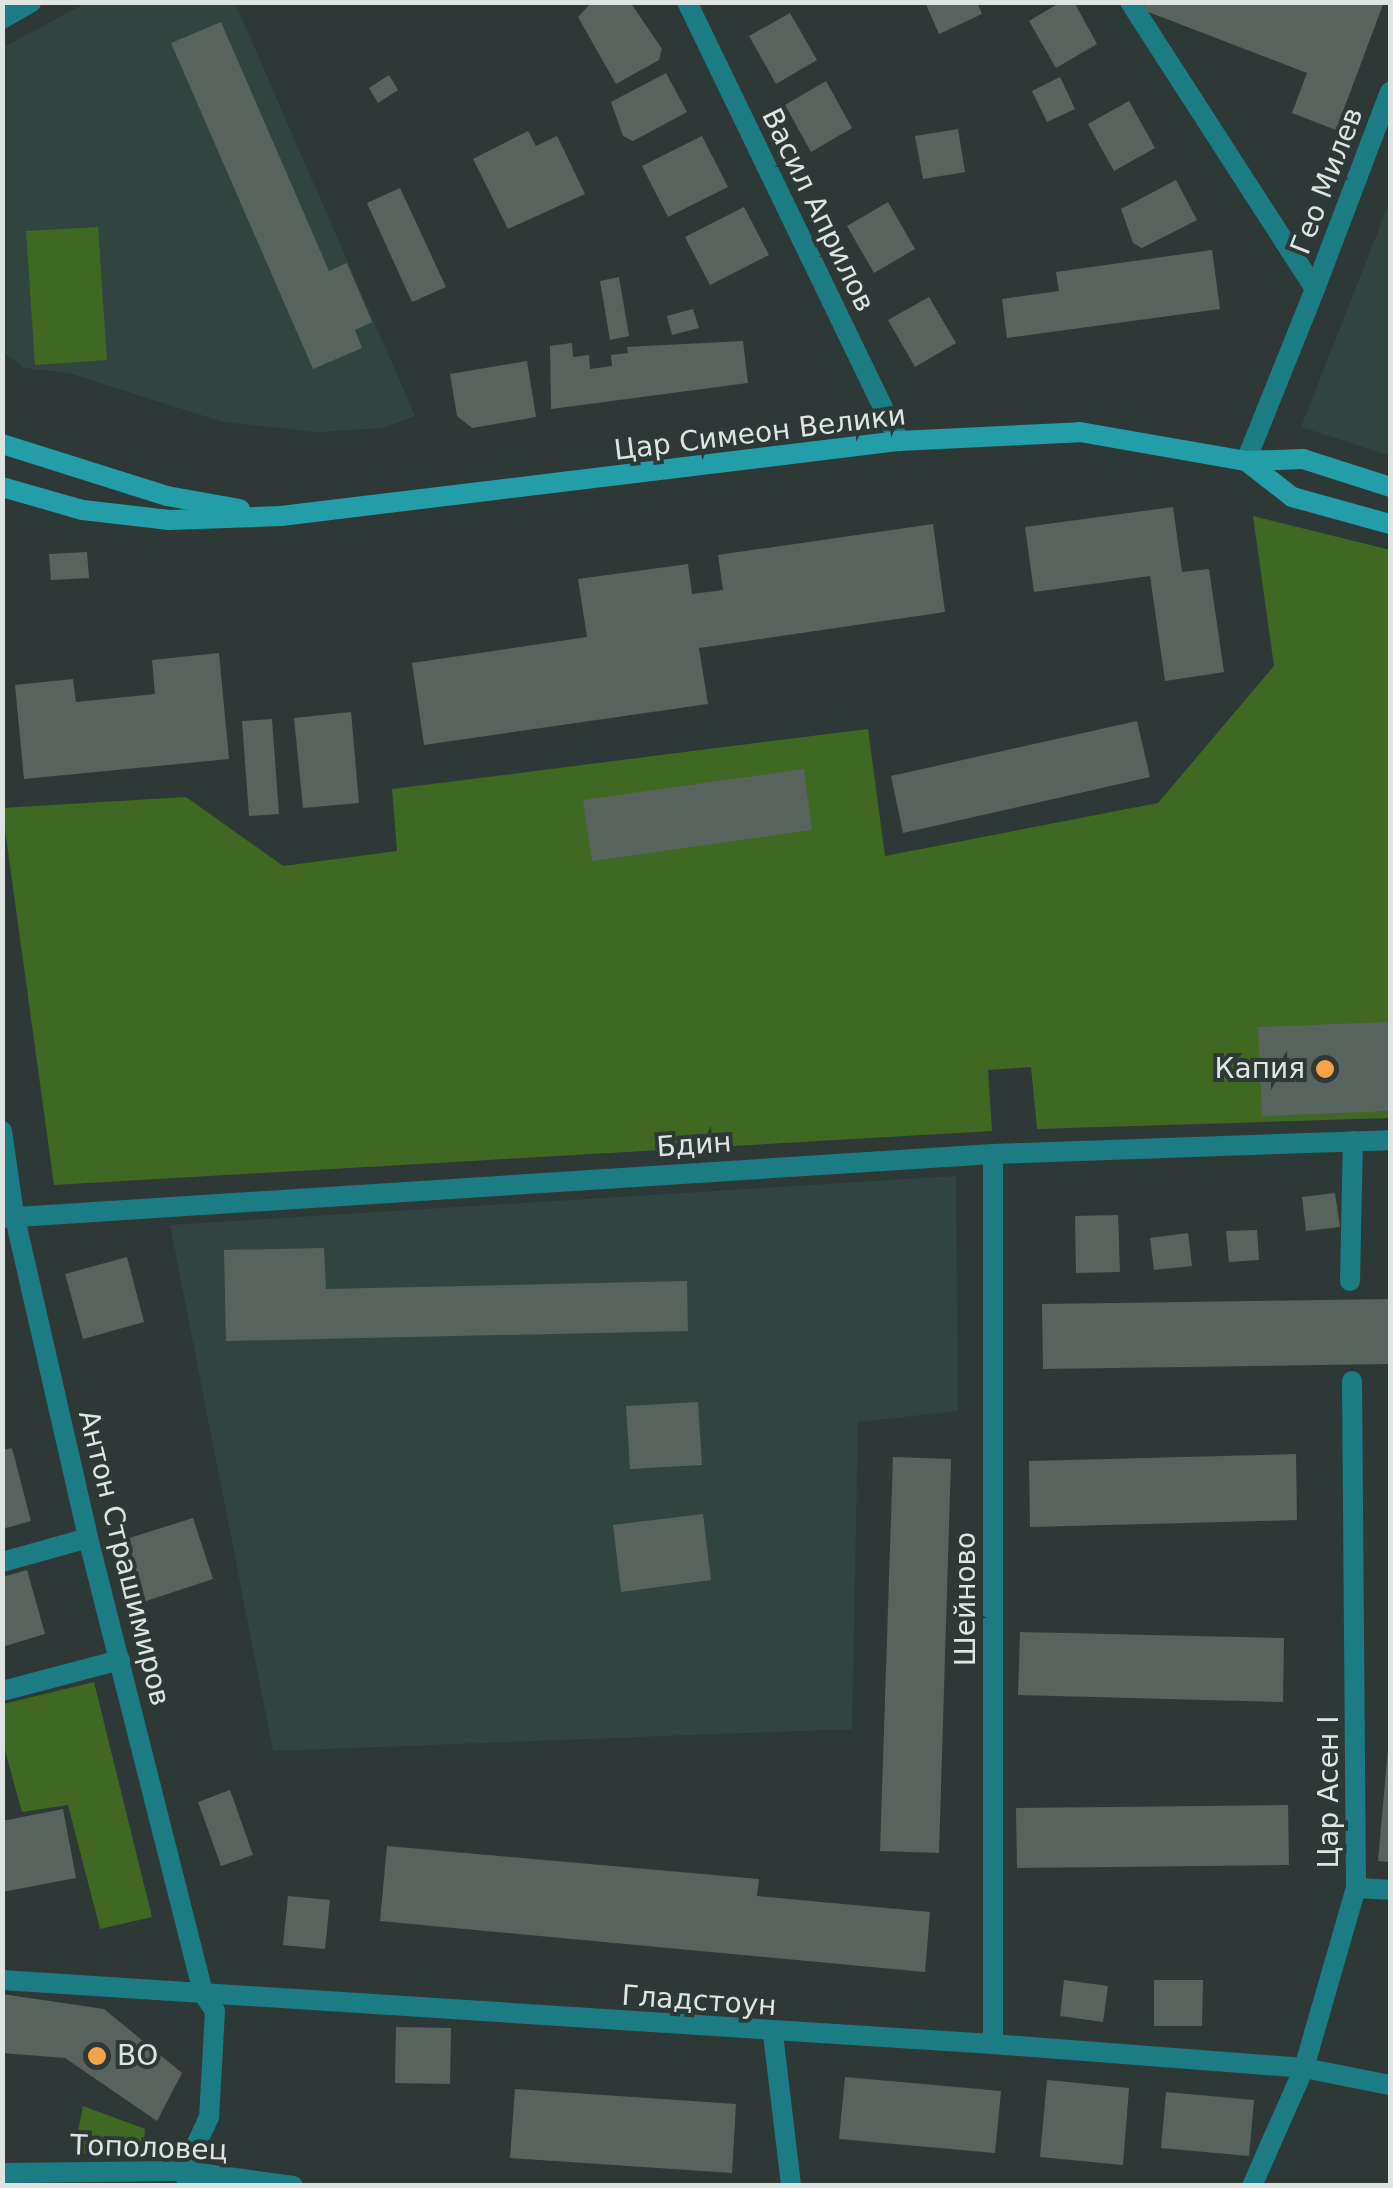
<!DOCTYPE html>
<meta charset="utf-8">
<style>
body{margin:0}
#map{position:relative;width:1393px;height:2188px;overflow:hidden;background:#2e3937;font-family:"DejaVu Sans",sans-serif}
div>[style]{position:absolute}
.built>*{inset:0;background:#314440}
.green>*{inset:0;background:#3f6822}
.building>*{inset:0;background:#59635d}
.street>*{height:20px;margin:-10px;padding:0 10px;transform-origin:10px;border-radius:10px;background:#1c7c84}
.secondary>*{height:20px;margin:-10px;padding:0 10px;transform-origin:10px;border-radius:10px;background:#239ea9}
.dots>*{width:28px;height:28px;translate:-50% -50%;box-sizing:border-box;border:5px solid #2e3937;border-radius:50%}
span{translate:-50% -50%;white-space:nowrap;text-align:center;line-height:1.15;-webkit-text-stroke:8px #2e3937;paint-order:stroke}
.street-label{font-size:28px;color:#dde4e2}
.poi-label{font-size:28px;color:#dde4e2}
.right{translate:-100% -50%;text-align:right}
.left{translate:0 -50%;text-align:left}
.frame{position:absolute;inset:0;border:5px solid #dde4e2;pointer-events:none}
</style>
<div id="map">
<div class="built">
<i style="clip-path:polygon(86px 3px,235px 3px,415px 416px,382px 428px,319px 432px,223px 422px,69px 373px,24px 368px,3px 352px,2px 48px)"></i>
<i style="clip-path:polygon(1390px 201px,1390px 456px,1301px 427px)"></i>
<i style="clip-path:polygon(956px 1176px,958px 1411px,858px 1422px,852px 1729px,273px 1751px,170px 1225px)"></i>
</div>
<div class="green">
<i style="clip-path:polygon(98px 227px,107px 360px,35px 365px,26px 231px)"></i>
<i style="clip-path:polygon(1253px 516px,1390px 550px,1390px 1118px,1037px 1129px,1031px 1067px,988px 1070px,992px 1131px,54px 1185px,2px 808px,186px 797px,283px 866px,397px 851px,392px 789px,868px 729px,885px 856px,1158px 803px,1274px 666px)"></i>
<i style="clip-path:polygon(94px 1682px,152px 1917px,100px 1929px,68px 1805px,22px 1812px,2px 1740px,3px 1704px)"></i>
<i style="clip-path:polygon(83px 2106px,145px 2129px,142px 2159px,74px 2152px)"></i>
</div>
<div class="building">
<i style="clip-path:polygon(592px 2px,630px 2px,662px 49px,659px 60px,616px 84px,578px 17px)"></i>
<i style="clip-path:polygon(925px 2px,977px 2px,982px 14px,939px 34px)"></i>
<i style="clip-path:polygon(1061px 2px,1074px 2px,1097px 44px,1056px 68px,1029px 21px)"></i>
<i style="clip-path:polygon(1146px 2px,1384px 2px,1336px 130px,1292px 113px,1307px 73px,1143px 10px)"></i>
<i style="clip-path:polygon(790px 13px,817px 60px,776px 84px,749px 36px)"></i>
<i style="clip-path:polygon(221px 22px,329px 271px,347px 263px,372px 322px,355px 330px,362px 348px,313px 369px,171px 43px)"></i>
<i style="clip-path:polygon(666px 73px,687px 112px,633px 141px,623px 136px,611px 102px)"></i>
<i style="clip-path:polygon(389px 75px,398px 90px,378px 103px,369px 88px)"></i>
<i style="clip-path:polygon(1060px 77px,1075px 109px,1047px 122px,1032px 91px)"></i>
<i style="clip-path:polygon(826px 81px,852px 128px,811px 152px,785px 105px)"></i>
<i style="clip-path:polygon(1129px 101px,1155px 148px,1114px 171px,1088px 124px)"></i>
<i style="clip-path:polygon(958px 129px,965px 172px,923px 179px,915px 136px)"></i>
<i style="clip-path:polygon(528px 131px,536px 146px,557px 136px,585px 194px,508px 229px,473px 159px)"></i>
<i style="clip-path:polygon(702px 136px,728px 187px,668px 217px,642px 166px)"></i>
<i style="clip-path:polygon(1176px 180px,1197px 220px,1142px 248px,1133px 243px,1121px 209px)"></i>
<i style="clip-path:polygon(400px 188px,446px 287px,412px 302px,367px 203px)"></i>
<i style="clip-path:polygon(888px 202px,915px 249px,874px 273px,847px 226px)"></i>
<i style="clip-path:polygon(744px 207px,769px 255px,710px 285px,685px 237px)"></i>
<i style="clip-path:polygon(1212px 250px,1220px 309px,1007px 338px,1002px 299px,1059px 291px,1056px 272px)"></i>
<i style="clip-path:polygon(619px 277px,629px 336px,610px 340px,600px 281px)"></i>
<i style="clip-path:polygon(929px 297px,956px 343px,915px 367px,888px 320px)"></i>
<i style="clip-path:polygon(693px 309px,699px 328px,672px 335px,667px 316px)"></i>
<i style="clip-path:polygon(743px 341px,748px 383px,551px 409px,550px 346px,572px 343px,573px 357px,589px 355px,590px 369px,612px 366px,611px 355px,628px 353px,627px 347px)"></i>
<i style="clip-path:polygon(527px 361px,536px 417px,472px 428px,457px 416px,450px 374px)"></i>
<i style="clip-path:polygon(1173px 507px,1182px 572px,1209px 569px,1224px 672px,1165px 681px,1150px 576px,1034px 592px,1025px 527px)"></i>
<i style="clip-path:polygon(933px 524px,945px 612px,699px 648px,708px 704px,424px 745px,412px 663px,587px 637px,578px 579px,688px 564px,692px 594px,723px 590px,718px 555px)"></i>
<i style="clip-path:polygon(87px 552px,89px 578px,51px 580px,49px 554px)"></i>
<i style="clip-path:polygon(219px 653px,229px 759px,24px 779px,15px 685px,73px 679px,76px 702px,155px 694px,152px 660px)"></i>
<i style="clip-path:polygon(351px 712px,359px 803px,303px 808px,294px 718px)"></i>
<i style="clip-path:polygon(272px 719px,279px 814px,249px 816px,242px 721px)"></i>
<i style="clip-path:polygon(1137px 721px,1150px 777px,903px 833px,891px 776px)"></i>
<i style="clip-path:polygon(804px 769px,812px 830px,592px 861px,583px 800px)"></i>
<i style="clip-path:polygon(1390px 1022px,1390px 1111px,1262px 1116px,1258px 1027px)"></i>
<i style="clip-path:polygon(1335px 1193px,1340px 1227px,1306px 1231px,1302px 1197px)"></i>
<i style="clip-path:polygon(1118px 1215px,1120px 1272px,1076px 1273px,1075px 1216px)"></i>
<i style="clip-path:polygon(1257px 1230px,1259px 1260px,1229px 1262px,1226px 1231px)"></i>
<i style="clip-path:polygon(1188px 1233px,1192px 1266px,1154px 1270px,1150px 1238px)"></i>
<i style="clip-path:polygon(324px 1248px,326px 1289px,687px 1281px,688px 1331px,226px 1341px,224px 1250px)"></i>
<i style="clip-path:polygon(127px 1257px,144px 1322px,83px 1339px,65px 1274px)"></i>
<i style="clip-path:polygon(1390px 1299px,1390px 1364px,1043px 1369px,1042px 1304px)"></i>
<i style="clip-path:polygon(698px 1402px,702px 1465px,630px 1469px,626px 1406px)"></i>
<i style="clip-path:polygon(12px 1448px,31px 1521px,2px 1529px,2px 1450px)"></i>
<i style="clip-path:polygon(1296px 1454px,1297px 1520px,1030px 1527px,1029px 1461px)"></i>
<i style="clip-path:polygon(893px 1457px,951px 1459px,939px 1853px,880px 1851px)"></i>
<i style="clip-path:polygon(703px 1514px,711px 1580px,621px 1592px,613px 1525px)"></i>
<i style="clip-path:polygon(193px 1518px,213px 1579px,140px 1603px,120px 1541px)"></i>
<i style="clip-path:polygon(27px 1570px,45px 1634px,2px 1647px,2px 1577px)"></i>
<i style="clip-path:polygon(1020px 1632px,1284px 1638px,1283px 1702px,1018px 1695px)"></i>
<i style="clip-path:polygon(1388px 1749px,1390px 1749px,1390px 1862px,1378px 1861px)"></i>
<i style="clip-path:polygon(230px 1790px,253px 1855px,221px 1866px,198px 1802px)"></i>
<i style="clip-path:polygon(1288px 1805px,1289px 1865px,1017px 1868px,1016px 1808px)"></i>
<i style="clip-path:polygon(63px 1809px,76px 1878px,2px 1892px,2px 1821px)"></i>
<i style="clip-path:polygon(387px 1846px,759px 1879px,757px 1896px,930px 1912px,925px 1972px,380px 1921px)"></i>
<i style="clip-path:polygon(288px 1896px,330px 1900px,325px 1949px,283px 1945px)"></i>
<i style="clip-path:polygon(1064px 1980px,1108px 1986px,1103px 2022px,1060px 2016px)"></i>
<i style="clip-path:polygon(1154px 1980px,1203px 1980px,1202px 2026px,1154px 2026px)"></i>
<i style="clip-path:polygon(2px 1994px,104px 2009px,182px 2073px,157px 2121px,65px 2058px,2px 2053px)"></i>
<i style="clip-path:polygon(396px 2027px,451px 2028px,450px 2084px,395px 2083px)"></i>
<i style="clip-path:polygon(845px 2077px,1001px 2091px,995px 2153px,839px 2139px)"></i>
<i style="clip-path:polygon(1047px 2080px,1129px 2088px,1123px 2165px,1040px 2157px)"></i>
<i style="clip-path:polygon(515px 2089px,736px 2104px,732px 2173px,510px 2158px)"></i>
<i style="clip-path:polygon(1166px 2092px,1254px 2100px,1249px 2156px,1161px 2148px)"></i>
</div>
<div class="street">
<i style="left:687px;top:2px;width:488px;rotate:64.2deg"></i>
<i style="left:1130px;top:2px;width:341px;rotate:57.2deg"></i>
<i style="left:1315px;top:289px;width:185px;rotate:111.9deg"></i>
<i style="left:2px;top:19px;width:34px;rotate:-30deg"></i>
<i style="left:1315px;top:289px;width:211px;rotate:-69.2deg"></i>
<i style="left:2px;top:1131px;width:84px;rotate:81.8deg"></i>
<i style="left:14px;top:1214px;width:332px;rotate:77.1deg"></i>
<i style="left:88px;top:1538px;width:471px;rotate:75.8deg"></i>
<i style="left:204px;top:1995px;width:19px;rotate:55deg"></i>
<i style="left:215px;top:2011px;width:106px;rotate:93.2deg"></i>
<i style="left:209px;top:2117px;width:60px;rotate:114.8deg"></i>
<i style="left:184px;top:2171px;width:16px;rotate:75deg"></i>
<i style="left:2px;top:1218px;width:993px;rotate:-3.7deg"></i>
<i style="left:993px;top:1154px;width:397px;rotate:-2deg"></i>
<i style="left:1350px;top:1281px;width:140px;rotate:-88.8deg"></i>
<i style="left:2px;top:1562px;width:89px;rotate:-15.6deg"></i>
<i style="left:2px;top:1691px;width:122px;rotate:-14.7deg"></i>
<i style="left:1356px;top:1888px;width:34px;rotate:3deg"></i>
<i style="left:2px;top:1980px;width:993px;rotate:3.7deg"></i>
<i style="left:993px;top:2044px;width:312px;rotate:4.4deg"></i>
<i style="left:1304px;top:2068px;width:88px;rotate:11.2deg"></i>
<i style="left:773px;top:2034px;width:153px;rotate:83.2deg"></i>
<i style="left:993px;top:2044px;width:890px;rotate:-90deg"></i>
<i style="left:2px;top:2173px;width:182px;rotate:-0.6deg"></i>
<i style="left:184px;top:2171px;width:110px;rotate:7.8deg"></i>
<i style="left:1252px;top:2186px;width:129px;rotate:-66.2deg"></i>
<i style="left:1304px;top:2068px;width:187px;rotate:-73.9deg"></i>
<i style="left:1356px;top:1888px;width:507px;rotate:-90.45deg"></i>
</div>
<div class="secondary">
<i style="left:2px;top:444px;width:173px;rotate:17.5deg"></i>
<i style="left:167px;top:496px;width:74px;rotate:10.1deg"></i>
<i style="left:1246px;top:461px;width:58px;rotate:38deg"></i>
<i style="left:1292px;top:497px;width:102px;rotate:15.4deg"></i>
<i style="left:2px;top:487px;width:84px;rotate:15.9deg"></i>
<i style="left:83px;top:510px;width:87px;rotate:6.6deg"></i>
<i style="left:169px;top:520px;width:112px;rotate:-2deg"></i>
<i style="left:281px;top:516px;width:623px;rotate:-6.92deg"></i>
<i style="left:899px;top:441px;width:181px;rotate:-2.8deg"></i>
<i style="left:1080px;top:432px;width:169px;rotate:9.9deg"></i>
<i style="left:1246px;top:461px;width:57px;rotate:-2deg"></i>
<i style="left:1303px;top:459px;width:91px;rotate:17.8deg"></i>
</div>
<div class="dots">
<i style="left:1325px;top:1069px;background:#f6a248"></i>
<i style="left:97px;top:2056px;background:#f6a248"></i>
</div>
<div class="street-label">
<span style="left:1327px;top:181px;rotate:-69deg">Гео Милев</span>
<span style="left:818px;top:210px;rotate:64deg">Васил Априлов</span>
<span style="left:760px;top:433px;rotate:-7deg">Цар Симеон Велики</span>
<span style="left:694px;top:1145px;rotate:-4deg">Бдин</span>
<span style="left:124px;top:1558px;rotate:76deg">Антон Страшимиров</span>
<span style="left:966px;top:1599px;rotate:-90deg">Шейново</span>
<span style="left:1329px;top:1792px;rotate:-90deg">Цар Асен I</span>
<span style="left:699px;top:2001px;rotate:4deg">Гладстоун</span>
<span style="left:149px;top:2148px;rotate:2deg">Тополовец</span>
</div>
<div class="poi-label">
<span class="right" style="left:1305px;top:1069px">Капия</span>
<span class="left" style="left:117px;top:2056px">ВО</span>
</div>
<div class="frame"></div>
</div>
